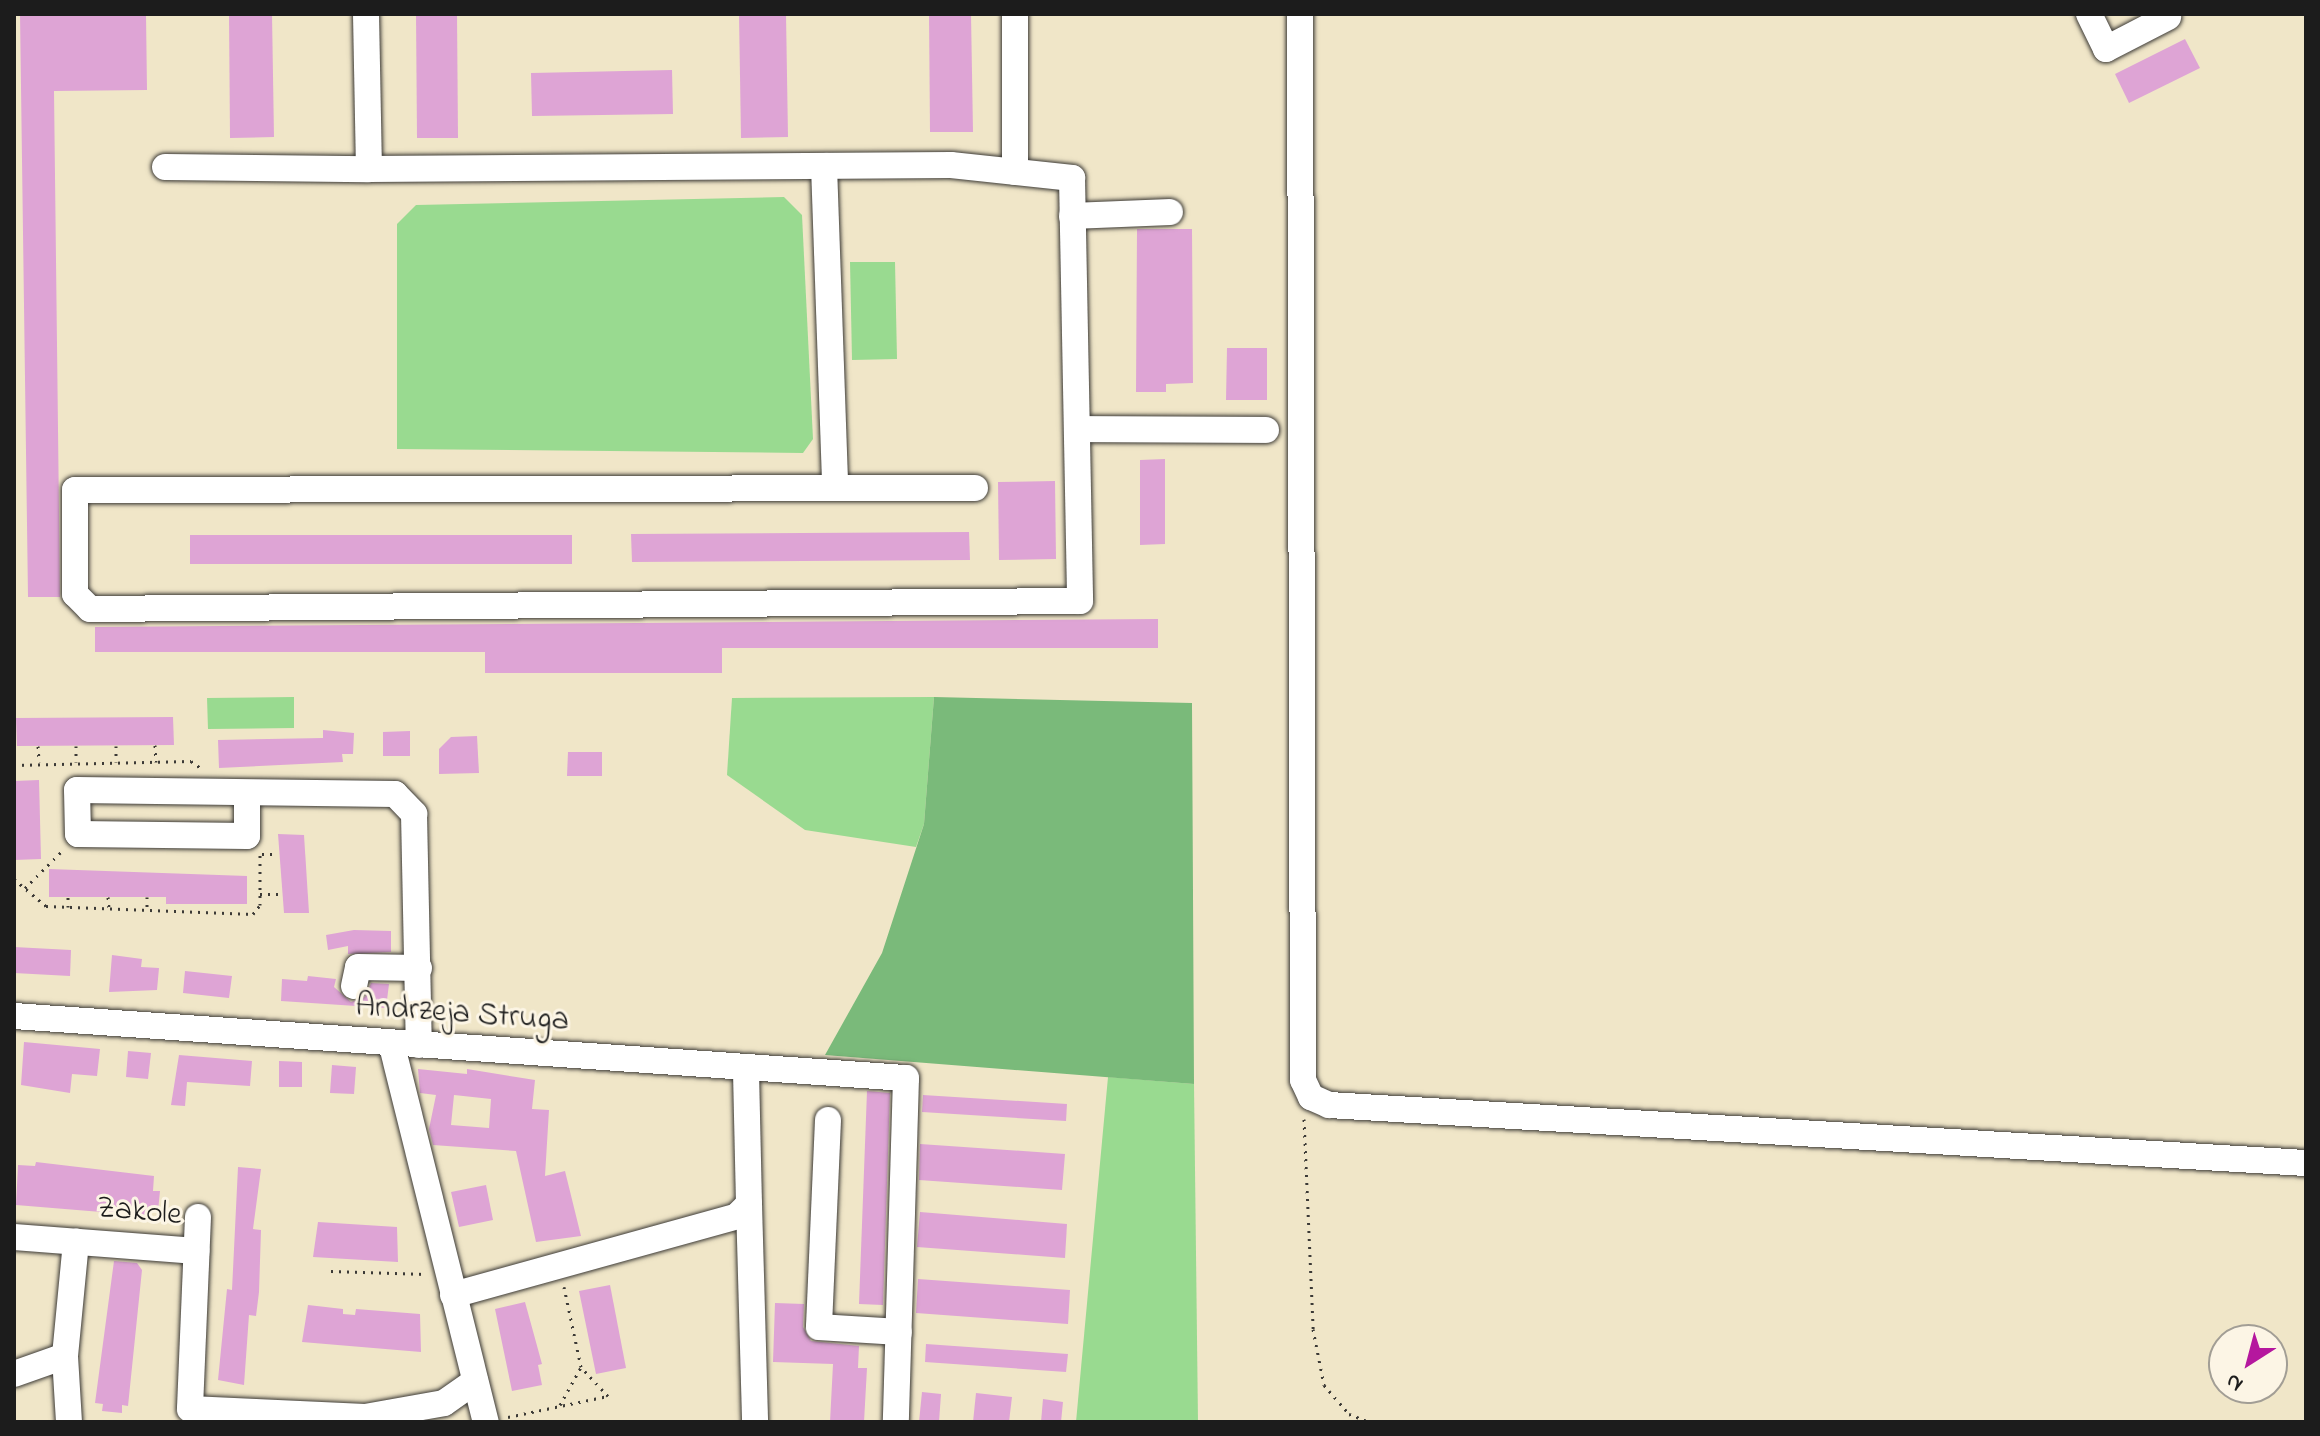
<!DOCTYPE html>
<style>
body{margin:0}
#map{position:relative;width:2320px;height:1436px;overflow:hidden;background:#f0e6c8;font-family:"Indie Flower",sans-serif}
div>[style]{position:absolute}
.green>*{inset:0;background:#99da90}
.forest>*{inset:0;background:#7aba7a}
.building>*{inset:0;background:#dea4d5}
.path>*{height:3px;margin-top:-1.5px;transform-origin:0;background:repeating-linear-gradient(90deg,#3c3a36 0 2px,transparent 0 8px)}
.roads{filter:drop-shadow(0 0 2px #3c3a36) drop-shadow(0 0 2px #3c3a36)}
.minor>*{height:26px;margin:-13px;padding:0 13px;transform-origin:13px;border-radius:13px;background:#fff}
span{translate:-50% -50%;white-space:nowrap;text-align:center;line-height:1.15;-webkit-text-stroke:6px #fcf5e5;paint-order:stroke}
.street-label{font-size:32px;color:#1c1c1c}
.frame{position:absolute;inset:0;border:16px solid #1c1c1c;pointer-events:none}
.north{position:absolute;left:2208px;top:1324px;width:80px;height:80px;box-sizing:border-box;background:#fcf5e5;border:2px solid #a29e95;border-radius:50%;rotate:216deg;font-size:22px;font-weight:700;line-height:32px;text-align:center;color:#1c1c1c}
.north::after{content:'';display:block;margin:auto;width:28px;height:36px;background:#b5179e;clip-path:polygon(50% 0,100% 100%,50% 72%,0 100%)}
</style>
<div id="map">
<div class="green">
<i style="clip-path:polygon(784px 197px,802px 215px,813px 439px,803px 453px,397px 449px,397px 224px,416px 205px)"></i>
<i style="clip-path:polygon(850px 262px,895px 262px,897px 359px,852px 360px)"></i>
<i style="clip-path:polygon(294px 697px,294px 728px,208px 729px,207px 698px)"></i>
<i style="clip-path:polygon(934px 697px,924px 824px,916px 847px,805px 830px,727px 775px,732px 698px)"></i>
<i style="clip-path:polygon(1108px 1077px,1194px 1084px,1198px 1422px,1076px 1422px)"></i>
</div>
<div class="forest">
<i style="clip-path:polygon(934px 697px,1192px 703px,1194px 1084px,825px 1055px,882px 953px,924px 824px)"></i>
</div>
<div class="building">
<i style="clip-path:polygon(20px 14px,146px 14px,147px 90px,54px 91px,60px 597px,28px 597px)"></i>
<i style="clip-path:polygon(229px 14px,272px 14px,274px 137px,230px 138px)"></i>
<i style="clip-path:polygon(416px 14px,457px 14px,458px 138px,417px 138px)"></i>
<i style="clip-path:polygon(739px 14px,786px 14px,788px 137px,741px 138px)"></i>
<i style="clip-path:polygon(929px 14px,971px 14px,973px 132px,930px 132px)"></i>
<i style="clip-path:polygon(2185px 39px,2200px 68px,2129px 103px,2115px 74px)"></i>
<i style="clip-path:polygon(672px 70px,673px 114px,532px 116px,531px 73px)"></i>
<i style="clip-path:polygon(1137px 229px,1192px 229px,1193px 383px,1166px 384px,1166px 392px,1136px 392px)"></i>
<i style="clip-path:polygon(1227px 348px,1267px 348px,1267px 400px,1226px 400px)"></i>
<i style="clip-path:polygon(1165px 459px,1165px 544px,1140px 545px,1140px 460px)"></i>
<i style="clip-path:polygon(1055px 481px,1056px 559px,999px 560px,998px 482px)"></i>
<i style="clip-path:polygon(969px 532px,970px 560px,632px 562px,631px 534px)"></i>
<i style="clip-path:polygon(190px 535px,572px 535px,572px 564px,190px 564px)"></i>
<i style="clip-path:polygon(1158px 619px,1158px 648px,722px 648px,722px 673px,485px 673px,485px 652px,95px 652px,95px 627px)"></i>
<i style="clip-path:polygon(173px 717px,174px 745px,17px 746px,16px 718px)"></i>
<i style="clip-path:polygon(323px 730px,354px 733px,353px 754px,342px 754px,343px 762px,219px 768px,218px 740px,323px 738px)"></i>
<i style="clip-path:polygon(410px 731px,410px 756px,383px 756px,383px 732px)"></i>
<i style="clip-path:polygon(477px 736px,479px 773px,439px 774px,439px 749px,451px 737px)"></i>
<i style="clip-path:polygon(568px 752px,602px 752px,602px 776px,567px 776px)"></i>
<i style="clip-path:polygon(39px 780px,41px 859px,14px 860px,14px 781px)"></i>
<i style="clip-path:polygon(278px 834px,304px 835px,309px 913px,284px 913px)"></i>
<i style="clip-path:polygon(49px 869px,247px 876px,247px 904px,166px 904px,166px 897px,49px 897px)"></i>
<i style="clip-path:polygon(354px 930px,391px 931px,391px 952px,348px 954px,348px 946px,328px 950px,326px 935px)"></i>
<i style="clip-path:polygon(14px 947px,71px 950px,70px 976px,14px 973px)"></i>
<i style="clip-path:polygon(112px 955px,142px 959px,141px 967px,159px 968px,157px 990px,109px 992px)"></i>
<i style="clip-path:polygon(185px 971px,232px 976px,229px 998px,183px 993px)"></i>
<i style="clip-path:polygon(308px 976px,336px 979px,334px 987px,351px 1002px,365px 997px,371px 983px,389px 984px,386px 1008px,281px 1001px,282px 979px,307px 981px)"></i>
<i style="clip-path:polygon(24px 1042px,100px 1049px,97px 1076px,72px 1074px,70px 1093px,21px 1085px)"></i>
<i style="clip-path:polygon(128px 1051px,151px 1053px,148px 1079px,126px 1077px)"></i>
<i style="clip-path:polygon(179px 1055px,252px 1061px,250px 1086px,187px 1082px,185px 1106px,171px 1105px)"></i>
<i style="clip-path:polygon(279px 1061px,302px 1062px,302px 1087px,279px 1087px)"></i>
<i style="clip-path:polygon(332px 1065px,356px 1067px,354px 1094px,330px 1093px)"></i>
<i style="clip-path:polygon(evenodd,418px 1069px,467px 1074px,467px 1069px,535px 1080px,532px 1109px,549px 1110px,545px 1176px,565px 1171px,581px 1236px,536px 1242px,516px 1151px,433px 1145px,429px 1129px,436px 1095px,420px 1093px,418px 1069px,454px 1095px,491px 1099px,489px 1128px,451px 1125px,454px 1095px)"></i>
<i style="clip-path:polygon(867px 1091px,890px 1093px,883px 1305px,859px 1304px)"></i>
<i style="clip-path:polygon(923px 1095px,1067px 1104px,1066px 1121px,922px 1112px)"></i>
<i style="clip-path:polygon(920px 1144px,1065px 1154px,1062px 1190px,919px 1180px)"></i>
<i style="clip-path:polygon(36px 1162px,154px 1176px,153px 1191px,160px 1191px,158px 1211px,151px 1210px,150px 1216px,16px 1205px,18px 1165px,35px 1166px)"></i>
<i style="clip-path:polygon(238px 1167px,261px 1169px,253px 1229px,261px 1230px,259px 1292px,256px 1316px,249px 1315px,244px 1385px,218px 1380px,227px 1289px,232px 1290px)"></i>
<i style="clip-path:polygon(486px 1185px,493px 1220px,459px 1227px,451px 1192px)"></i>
<i style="clip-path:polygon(920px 1212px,1067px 1224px,1065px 1258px,917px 1247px)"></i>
<i style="clip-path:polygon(318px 1222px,397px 1227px,398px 1262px,313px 1257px)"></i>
<i style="clip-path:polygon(114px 1261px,137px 1263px,142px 1270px,128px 1406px,122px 1405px,122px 1413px,102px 1411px,103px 1404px,95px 1403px)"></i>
<i style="clip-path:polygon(918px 1279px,1070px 1290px,1068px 1324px,916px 1313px)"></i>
<i style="clip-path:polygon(610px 1285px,626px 1368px,596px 1374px,579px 1291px)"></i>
<i style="clip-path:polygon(525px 1302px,542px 1364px,538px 1365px,542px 1385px,512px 1391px,495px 1309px)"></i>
<i style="clip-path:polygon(775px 1303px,804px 1304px,803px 1327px,811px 1341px,859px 1346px,858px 1368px,867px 1368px,864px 1422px,830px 1422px,833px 1364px,773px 1362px)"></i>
<i style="clip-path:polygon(308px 1305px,343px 1309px,343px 1314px,355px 1315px,356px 1309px,420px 1314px,421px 1352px,302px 1342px)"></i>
<i style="clip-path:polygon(926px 1344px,1068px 1354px,1066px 1372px,925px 1362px)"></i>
<i style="clip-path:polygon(922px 1392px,941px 1394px,939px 1422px,919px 1422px)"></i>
<i style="clip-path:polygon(976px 1393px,1012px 1397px,1009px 1422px,973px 1422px)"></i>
<i style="clip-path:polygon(1043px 1399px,1063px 1402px,1061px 1422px,1041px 1422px)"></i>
</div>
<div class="path">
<i style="left:155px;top:745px;width:17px;rotate:87deg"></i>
<i style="left:38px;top:746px;width:16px;rotate:86deg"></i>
<i style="left:76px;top:746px;width:16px;rotate:90deg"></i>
<i style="left:116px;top:746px;width:16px;rotate:90deg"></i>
<i style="left:14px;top:765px;width:177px;rotate:-1.3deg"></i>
<i style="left:191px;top:761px;width:14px;rotate:36deg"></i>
<i style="left:262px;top:854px;width:16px"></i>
<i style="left:14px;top:879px;width:42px;rotate:40.2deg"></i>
<i style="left:46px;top:906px;width:207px;rotate:2.2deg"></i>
<i style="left:253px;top:914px;width:11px;rotate:-52deg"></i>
<i style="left:260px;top:905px;width:51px;rotate:-90deg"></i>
<i style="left:25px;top:888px;width:52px;rotate:-45deg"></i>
<i style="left:260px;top:894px;width:24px"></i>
<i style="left:108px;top:897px;width:11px;rotate:85deg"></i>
<i style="left:147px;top:897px;width:12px;rotate:90deg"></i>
<i style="left:68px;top:907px;width:10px;rotate:-90deg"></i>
<i style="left:1304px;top:1119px;width:210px;rotate:87.5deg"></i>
<i style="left:1313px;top:1329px;width:57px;rotate:78.9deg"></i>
<i style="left:1324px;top:1385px;width:38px;rotate:49deg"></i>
<i style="left:1349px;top:1414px;width:22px;rotate:21deg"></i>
<i style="left:331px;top:1271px;width:95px;rotate:1.8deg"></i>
<i style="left:560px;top:1405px;width:43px;rotate:-61.1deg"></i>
<i style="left:508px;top:1417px;width:102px;rotate:-11.9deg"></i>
<i style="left:608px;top:1396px;width:40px;rotate:-133deg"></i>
<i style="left:581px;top:1367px;width:82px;rotate:-102deg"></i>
</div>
<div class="roads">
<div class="minor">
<i style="left:366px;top:14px;width:155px;rotate:88.9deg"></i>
<i style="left:369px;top:169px;width:582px;rotate:-0.39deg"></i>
<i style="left:951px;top:165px;width:122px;rotate:6.1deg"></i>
<i style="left:1072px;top:178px;width:423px;rotate:88.9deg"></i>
<i style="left:1080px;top:601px;width:990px;rotate:179.54deg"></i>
<i style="left:90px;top:609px;width:21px;rotate:-135deg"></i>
<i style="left:75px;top:594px;width:104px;rotate:-90deg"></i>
<i style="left:75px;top:490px;width:900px;rotate:-0.13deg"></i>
<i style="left:1300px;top:14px;width:1066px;rotate:89.84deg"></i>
<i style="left:1303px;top:1080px;width:19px;rotate:65deg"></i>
<i style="left:1311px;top:1097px;width:20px;rotate:24deg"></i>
<i style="left:1329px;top:1105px;width:979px;rotate:3.4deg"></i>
<i style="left:2089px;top:14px;width:39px;rotate:64deg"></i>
<i style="left:2106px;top:49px;width:70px;rotate:-27.3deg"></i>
<i style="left:824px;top:166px;width:322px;rotate:88deg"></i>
<i style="left:165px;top:167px;width:204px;rotate:0.6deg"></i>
<i style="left:1015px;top:172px;width:158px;rotate:-90deg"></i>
<i style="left:1072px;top:216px;width:98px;rotate:-2.3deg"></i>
<i style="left:1077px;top:429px;width:189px;rotate:0.3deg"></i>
<i style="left:247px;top:794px;width:42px;rotate:90deg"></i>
<i style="left:247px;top:836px;width:169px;rotate:-179.3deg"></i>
<i style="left:78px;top:834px;width:44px;rotate:-91.3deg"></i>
<i style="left:77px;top:790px;width:318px;rotate:0.7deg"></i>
<i style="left:395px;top:794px;width:28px;rotate:46deg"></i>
<i style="left:414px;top:814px;width:231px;rotate:88.8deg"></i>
<i style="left:354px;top:986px;width:19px;rotate:-78deg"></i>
<i style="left:358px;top:967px;width:61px;rotate:0.9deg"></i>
<i style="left:14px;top:1016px;width:894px;rotate:3.98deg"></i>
<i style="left:906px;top:1078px;width:344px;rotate:91.7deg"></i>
<i style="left:392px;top:1046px;width:388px;rotate:76deg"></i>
<i style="left:828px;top:1120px;width:207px;rotate:92.5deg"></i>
<i style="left:819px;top:1327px;width:80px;rotate:3.6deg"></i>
<i style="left:749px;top:1204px;width:218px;rotate:88.4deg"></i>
<i style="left:198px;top:1217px;width:192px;rotate:92.4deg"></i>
<i style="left:190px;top:1409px;width:175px;rotate:2.6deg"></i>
<i style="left:365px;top:1417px;width:80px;rotate:-10deg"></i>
<i style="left:444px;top:1403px;width:38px;rotate:-35deg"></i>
<i style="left:14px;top:1237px;width:183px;rotate:4.4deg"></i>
<i style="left:453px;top:1295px;width:295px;rotate:-15.5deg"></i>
<i style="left:737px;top:1216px;width:17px;rotate:-45deg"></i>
<i style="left:749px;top:1204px;width:137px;rotate:-91.3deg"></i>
<i style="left:14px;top:1374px;width:54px;rotate:-19.4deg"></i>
<i style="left:69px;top:1422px;width:66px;rotate:-93.5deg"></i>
<i style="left:65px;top:1356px;width:115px;rotate:-84.5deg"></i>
</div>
</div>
<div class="street-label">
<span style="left:462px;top:1015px;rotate:4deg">Andrzeja Struga</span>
<span style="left:139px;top:1213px;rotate:5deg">Zakole</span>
</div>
<div class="frame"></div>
<div class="north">N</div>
</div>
